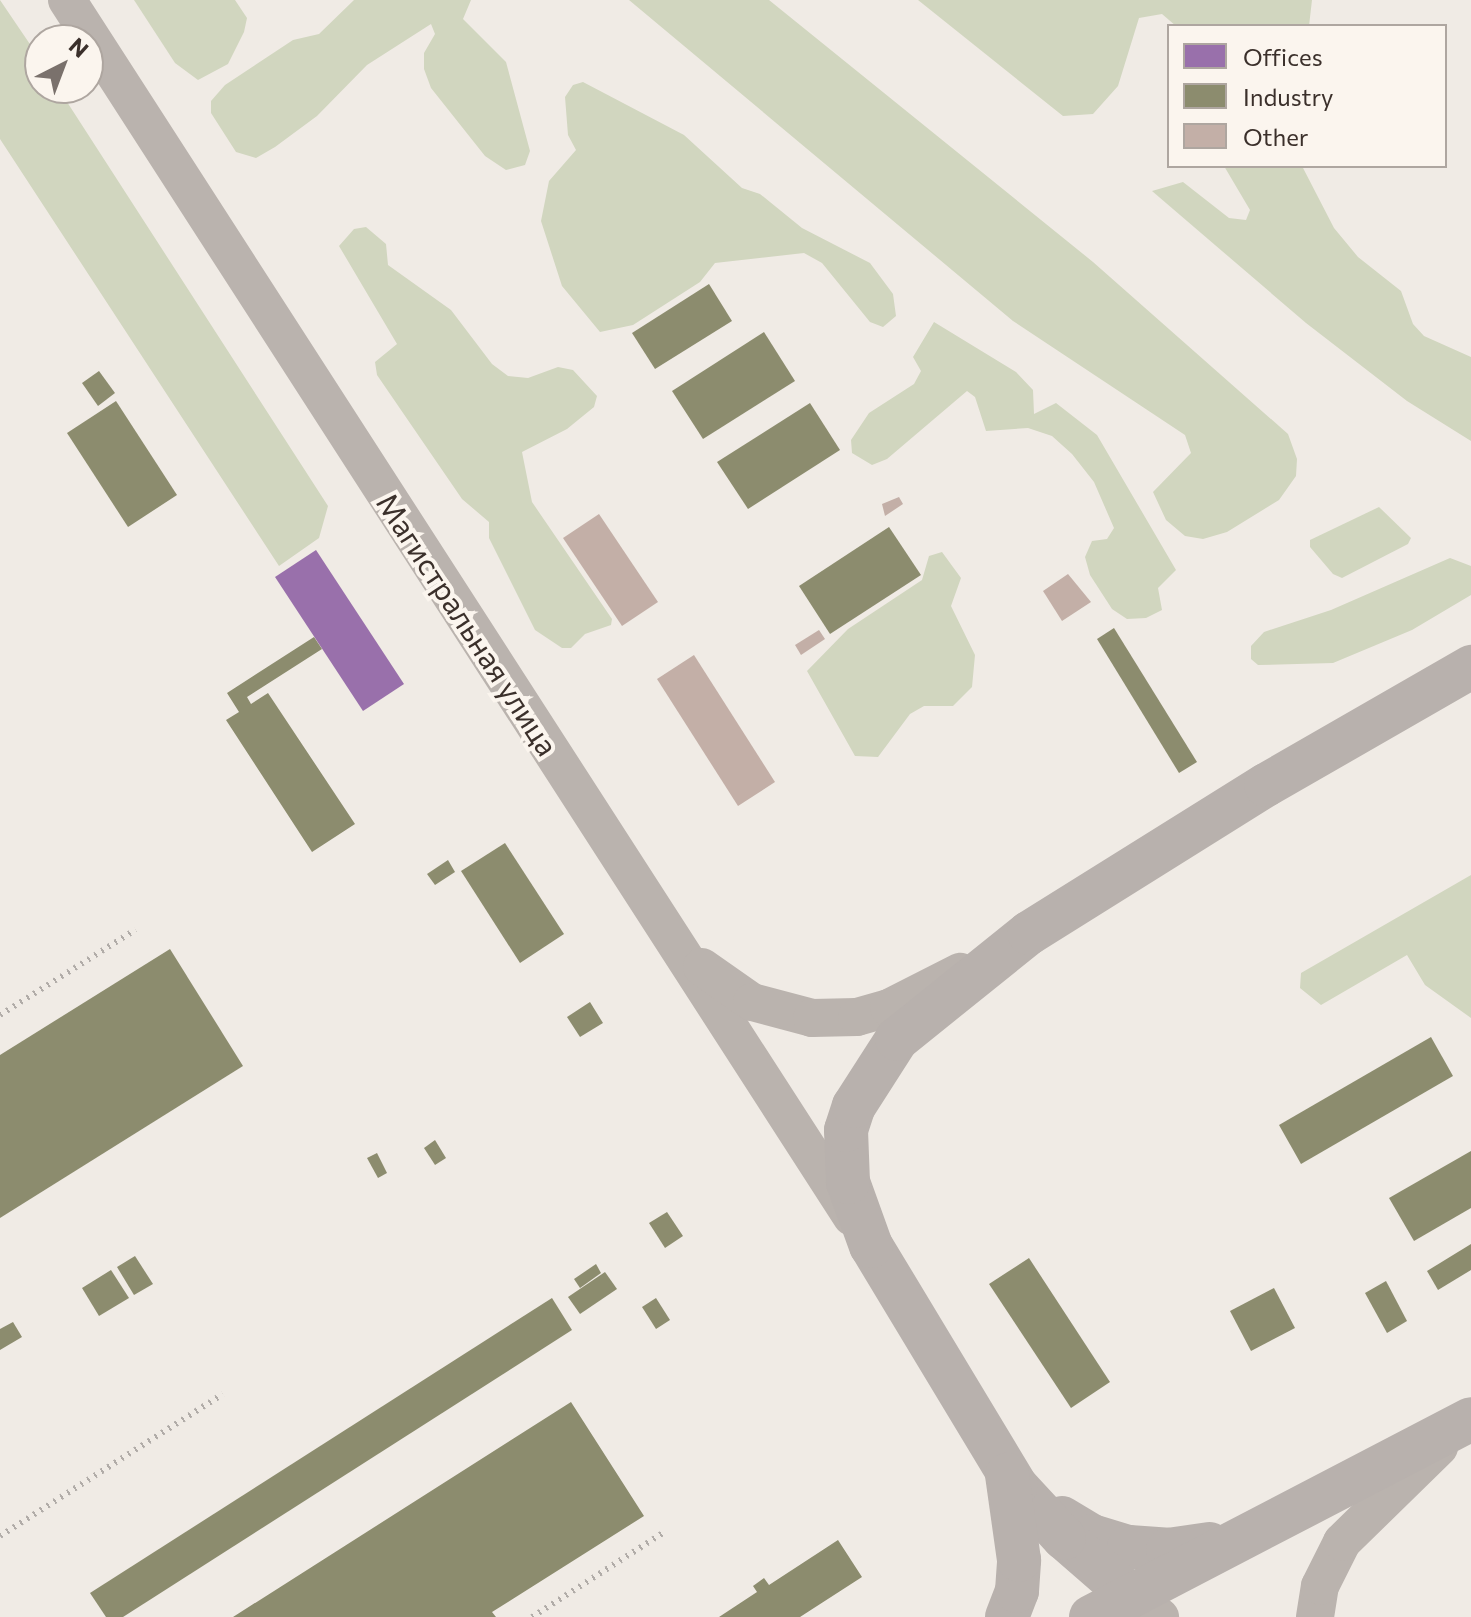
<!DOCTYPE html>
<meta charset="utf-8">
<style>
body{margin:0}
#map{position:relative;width:1471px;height:1617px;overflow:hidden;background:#f0ebe5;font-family:Commissioner,sans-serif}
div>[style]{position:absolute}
.green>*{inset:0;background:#d1d6bf}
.offices>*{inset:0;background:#9970ab}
.industry>*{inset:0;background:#8c8c6e}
.building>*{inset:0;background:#c3afa7}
.secondary>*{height:38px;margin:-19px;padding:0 19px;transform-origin:19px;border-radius:19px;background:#bab3ae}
.primary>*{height:44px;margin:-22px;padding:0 22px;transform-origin:22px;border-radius:22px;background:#b8b1ad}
.rail>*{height:6px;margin-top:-3px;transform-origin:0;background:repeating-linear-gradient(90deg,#b1aca8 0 2px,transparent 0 8px)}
span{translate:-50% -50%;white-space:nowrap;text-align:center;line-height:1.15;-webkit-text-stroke:8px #fbf5ee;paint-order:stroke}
.street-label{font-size:30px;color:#3b302b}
.legend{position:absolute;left:1167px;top:24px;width:280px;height:144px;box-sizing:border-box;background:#fbf5ee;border:2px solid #aea6a0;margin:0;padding:10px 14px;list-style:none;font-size:24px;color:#3b302b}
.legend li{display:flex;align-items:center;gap:16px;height:40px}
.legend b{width:40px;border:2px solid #aea6a0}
.north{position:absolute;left:24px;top:24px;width:80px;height:80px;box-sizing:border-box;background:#fbf5ee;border:2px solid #aea6a0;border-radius:50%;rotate:42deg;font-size:22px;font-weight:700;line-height:32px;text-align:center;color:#3b302b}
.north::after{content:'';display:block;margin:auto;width:28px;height:36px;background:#7a716c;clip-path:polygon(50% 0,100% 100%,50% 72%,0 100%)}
</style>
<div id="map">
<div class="green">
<i style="clip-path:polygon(0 0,40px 59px,40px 88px,58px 88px,328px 506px,319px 538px,279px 566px,0 139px)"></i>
<i style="clip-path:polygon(134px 0,235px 0,247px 18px,244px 32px,228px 64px,198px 80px,175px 63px)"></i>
<i style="clip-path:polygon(354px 0,471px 0,463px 19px,506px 62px,530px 151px,525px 165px,506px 170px,485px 156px,431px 88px,424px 69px,424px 53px,435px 34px,431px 24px,367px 65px,317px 116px,275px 147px,256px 158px,236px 152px,211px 113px,211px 101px,225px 85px,293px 40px,319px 34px)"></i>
<i style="clip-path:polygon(629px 0,769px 0,1093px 262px,1288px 434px,1297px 459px,1296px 476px,1279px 500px,1227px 532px,1203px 539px,1185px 536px,1166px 520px,1153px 492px,1191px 453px,1185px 435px,1013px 321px)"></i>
<i style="clip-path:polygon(918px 0,1312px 0,1309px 26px,1176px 26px,1162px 14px,1139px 18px,1118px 86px,1093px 114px,1063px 116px)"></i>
<i style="clip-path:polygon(583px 82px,684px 135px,742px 188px,760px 194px,802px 228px,870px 263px,893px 294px,896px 316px,883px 327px,870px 322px,822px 263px,804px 253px,715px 263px,700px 282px,633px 325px,600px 332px,562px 286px,541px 221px,549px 181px,576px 150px,568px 135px,565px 97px,573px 85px)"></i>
<i style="clip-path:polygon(1224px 166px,1302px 166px,1334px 228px,1358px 257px,1401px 291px,1413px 324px,1424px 336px,1471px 357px,1471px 441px,1407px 401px,1306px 323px,1152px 191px,1183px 182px,1229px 218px,1246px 220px,1250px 210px)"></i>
<i style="clip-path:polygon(366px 227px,386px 244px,388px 265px,451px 310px,492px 364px,508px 376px,528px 378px,558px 367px,573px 370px,597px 396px,594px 407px,567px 429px,522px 452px,532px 502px,612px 619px,611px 625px,585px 634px,571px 648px,562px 648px,535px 630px,489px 538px,489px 522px,462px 499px,377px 375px,375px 362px,397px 344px,339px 246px,354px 229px)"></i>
<i style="clip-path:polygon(934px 322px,1016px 372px,1033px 390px,1034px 414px,1056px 403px,1097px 435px,1176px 570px,1158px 588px,1162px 610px,1146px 618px,1127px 619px,1112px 609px,1090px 575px,1085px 557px,1092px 541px,1107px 539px,1114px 528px,1094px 482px,1072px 454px,1052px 436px,1028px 428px,986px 431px,975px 397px,967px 391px,887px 459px,872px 465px,852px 453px,851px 440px,869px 413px,914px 384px,921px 371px,913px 357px)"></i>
<i style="clip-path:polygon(1379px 507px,1411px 538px,1408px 544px,1342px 578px,1333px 574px,1310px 547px,1310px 540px)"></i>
<i style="clip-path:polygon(942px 552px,961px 578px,951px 606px,975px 655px,972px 687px,953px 706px,924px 706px,910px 714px,878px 757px,855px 756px,807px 671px,848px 629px,922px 580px,929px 556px)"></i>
<i style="clip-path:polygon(1450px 558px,1471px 566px,1471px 595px,1412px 630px,1333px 663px,1258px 665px,1251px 659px,1251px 646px,1264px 632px,1331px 610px)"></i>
<i style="clip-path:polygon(1471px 875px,1471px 1018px,1425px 985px,1407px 955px,1321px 1005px,1300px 988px,1301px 973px)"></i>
</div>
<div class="offices">
<i style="clip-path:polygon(316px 550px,404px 684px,363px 711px,275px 577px)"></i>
</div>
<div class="industry">
<i style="clip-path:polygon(709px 284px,732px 321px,655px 369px,632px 333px)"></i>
<i style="clip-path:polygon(764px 332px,795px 381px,703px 439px,672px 391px)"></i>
<i style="clip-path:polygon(99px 371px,115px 393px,98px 406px,82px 383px)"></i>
<i style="clip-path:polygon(116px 401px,177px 495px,128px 527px,67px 433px)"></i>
<i style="clip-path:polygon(810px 403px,840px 450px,748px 509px,717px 462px)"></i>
<i style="clip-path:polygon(889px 527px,921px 575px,830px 634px,799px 586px)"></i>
<i style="clip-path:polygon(1114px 628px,1197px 762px,1179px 773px,1097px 639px)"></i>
<i style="clip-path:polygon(314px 637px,322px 649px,247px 697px,251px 704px,268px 693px,355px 824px,312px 852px,226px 720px,239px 712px,227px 693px)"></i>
<i style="clip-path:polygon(505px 843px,564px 934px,520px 963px,461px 871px)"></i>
<i style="clip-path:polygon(448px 860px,455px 872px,435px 885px,427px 874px)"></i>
<i style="clip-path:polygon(170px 949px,243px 1066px,0 1218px,0 1055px)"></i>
<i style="clip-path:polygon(590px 1002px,603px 1023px,580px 1037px,567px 1017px)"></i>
<i style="clip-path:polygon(1431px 1037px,1453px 1076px,1301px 1164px,1279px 1125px)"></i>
<i style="clip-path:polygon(435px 1140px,446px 1158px,435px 1165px,424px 1148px)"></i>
<i style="clip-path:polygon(1471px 1151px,1471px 1208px,1414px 1241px,1389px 1198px)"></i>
<i style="clip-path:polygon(377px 1153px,387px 1173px,378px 1178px,367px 1158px)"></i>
<i style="clip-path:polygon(667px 1212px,683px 1236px,665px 1248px,649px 1223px)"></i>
<i style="clip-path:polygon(1471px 1244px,1471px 1270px,1438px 1290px,1427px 1271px)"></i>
<i style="clip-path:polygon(135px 1256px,153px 1284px,134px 1295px,117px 1267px)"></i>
<i style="clip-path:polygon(1029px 1258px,1110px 1382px,1071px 1408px,989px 1284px)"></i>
<i style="clip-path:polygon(596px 1264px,601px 1273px,580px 1288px,574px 1279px)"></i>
<i style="clip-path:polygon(111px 1270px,129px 1298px,99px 1316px,82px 1288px)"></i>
<i style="clip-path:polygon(605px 1272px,617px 1289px,580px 1314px,568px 1297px)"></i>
<i style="clip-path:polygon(1386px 1281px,1407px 1321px,1387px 1333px,1365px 1293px)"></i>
<i style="clip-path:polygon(1274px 1288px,1295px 1328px,1251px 1351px,1230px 1311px)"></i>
<i style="clip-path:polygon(552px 1298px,572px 1330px,123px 1617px,106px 1617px,90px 1593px)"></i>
<i style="clip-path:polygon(656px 1298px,670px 1320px,656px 1329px,642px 1307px)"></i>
<i style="clip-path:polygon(13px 1322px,22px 1337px,0 1350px,0 1329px)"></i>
<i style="clip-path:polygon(571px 1402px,644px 1516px,492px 1612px,496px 1617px,233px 1617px)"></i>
<i style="clip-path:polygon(838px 1540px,862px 1577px,800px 1617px,719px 1617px,757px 1592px,753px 1586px,764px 1578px,769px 1585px)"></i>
</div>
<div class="building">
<i style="clip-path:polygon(899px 497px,903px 504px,885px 516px,882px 504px)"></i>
<i style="clip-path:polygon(599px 514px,658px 602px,622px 626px,563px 538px)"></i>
<i style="clip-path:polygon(1068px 574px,1091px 602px,1062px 621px,1043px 591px)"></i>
<i style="clip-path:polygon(819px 630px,825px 639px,801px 655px,795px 645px)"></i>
<i style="clip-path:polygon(694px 655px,775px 782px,738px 806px,657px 679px)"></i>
</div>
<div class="secondary">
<i style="left:67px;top:0;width:1448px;rotate:57.18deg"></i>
<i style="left:702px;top:967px;width:61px;rotate:35deg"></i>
<i style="left:752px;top:1002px;width:62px;rotate:14.9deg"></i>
<i style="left:812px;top:1018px;width:45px;rotate:-1.3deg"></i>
<i style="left:857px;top:1017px;width:33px;rotate:-16deg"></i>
<i style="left:889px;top:1008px;width:80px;rotate:-26.9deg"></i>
<i style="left:1131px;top:1596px;width:36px;rotate:36deg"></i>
<i style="left:1315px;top:1617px;width:31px;rotate:-81deg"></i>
<i style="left:1320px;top:1586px;width:49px;rotate:-63.4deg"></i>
<i style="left:1342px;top:1542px;width:136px;rotate:-44.4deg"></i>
</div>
<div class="primary">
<i style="left:1062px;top:1518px;width:35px;rotate:31deg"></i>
<i style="left:1092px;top:1536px;width:39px;rotate:17deg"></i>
<i style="left:1129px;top:1547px;width:39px;rotate:4deg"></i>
<i style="left:1168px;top:1550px;width:42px;rotate:-8.1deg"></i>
<i style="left:1131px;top:1596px;width:89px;rotate:-139.1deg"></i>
<i style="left:1064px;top:1538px;width:71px;rotate:-132.7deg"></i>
<i style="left:1016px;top:1486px;width:280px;rotate:-121.1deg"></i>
<i style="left:871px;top:1246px;width:68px;rotate:-109.8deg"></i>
<i style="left:848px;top:1182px;width:52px;rotate:-92.2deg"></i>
<i style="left:846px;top:1130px;width:25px;rotate:-72deg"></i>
<i style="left:854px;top:1106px;width:80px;rotate:-57.3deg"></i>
<i style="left:897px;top:1039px;width:169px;rotate:-38.8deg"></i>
<i style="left:1029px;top:933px;width:279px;rotate:-32deg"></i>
<i style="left:1266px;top:785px;width:237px;rotate:-29.9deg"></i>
<i style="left:1007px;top:1617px;width:28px;rotate:-69deg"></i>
<i style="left:1017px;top:1591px;width:31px;rotate:-86deg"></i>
<i style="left:1019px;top:1560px;width:86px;rotate:-98deg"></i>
<i style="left:1091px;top:1617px;width:428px;rotate:-27.5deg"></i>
</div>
<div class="rail">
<i style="left:0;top:1015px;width:160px;rotate:-32.2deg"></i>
<i style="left:0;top:1536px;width:264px;rotate:-32.5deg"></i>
<i style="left:532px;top:1617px;width:159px;rotate:-32.7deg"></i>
</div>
<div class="street-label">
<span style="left:468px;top:624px;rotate:57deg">Магистральная улица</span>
</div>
<ul class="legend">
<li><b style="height:22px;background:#9970ab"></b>Offices</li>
<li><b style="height:22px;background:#8c8c6e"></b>Industry</li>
<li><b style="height:22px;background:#c3afa7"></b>Other</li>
</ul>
<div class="north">N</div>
</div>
